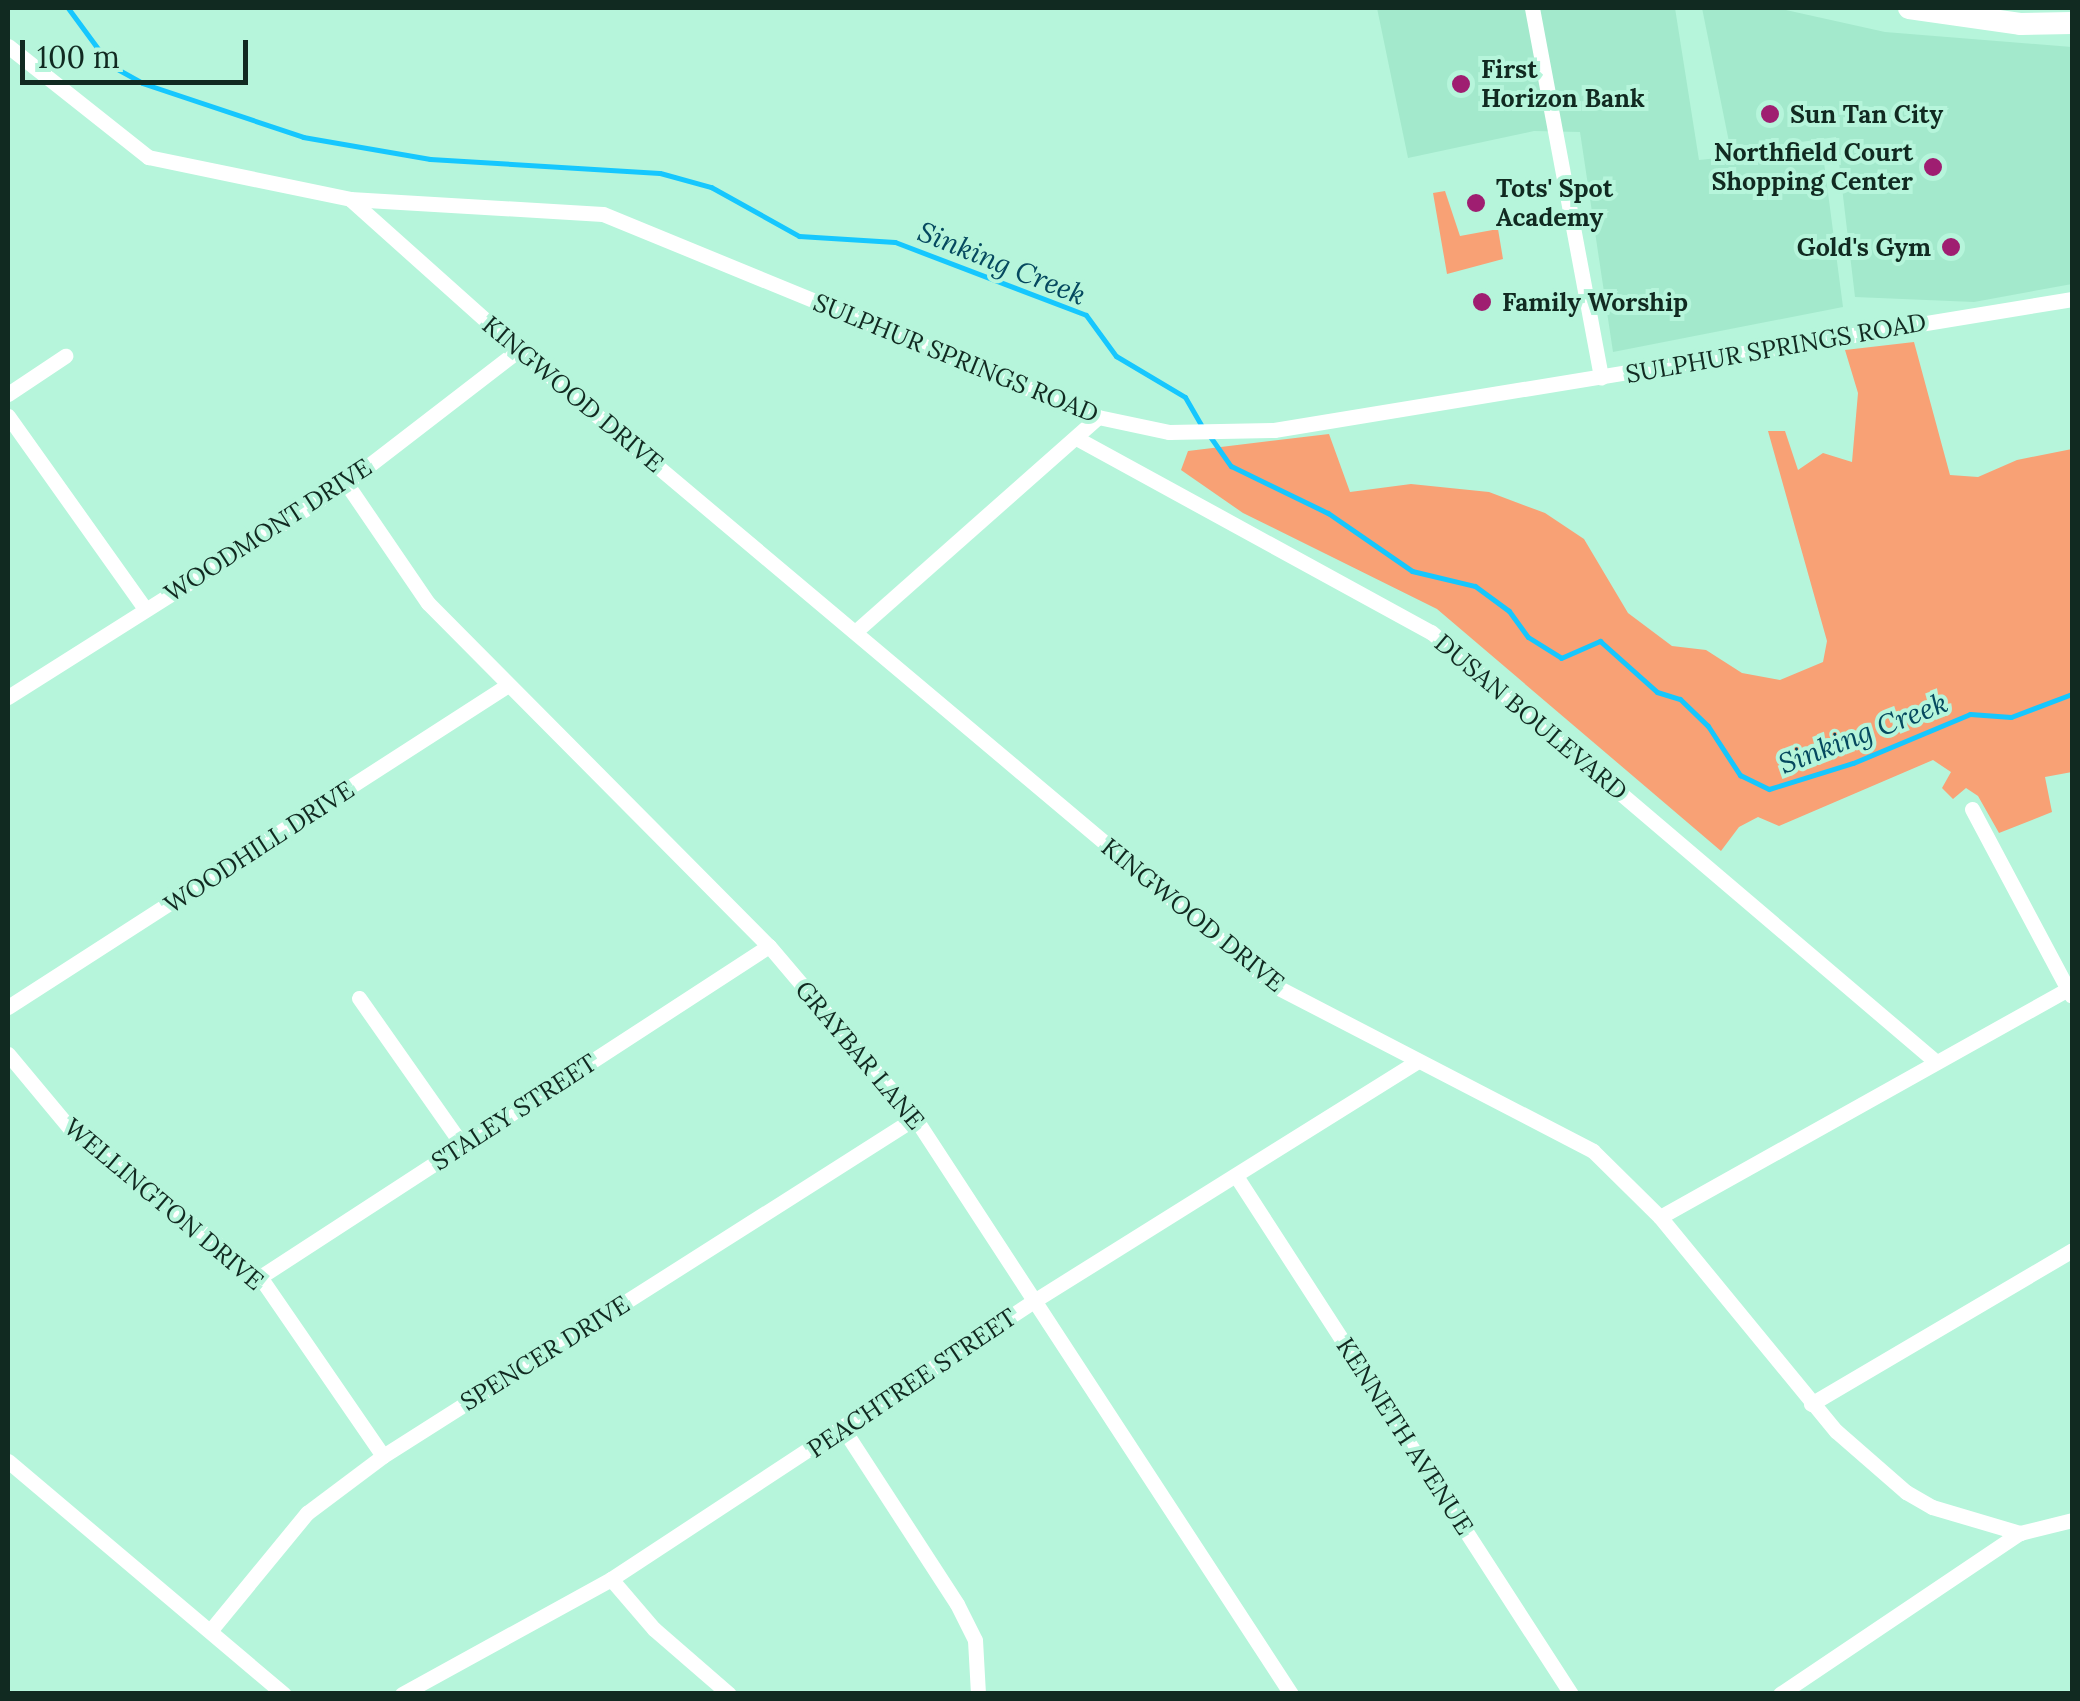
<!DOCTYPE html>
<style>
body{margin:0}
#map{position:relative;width:2080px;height:1701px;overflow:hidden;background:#b6f5db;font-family:Lora,serif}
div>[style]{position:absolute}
.built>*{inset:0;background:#a3e9cc}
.green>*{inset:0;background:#f8a175}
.stream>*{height:5px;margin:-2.5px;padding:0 2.5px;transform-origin:2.5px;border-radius:2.5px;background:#16c7fe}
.minor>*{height:15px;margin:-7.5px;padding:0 7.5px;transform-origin:7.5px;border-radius:7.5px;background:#fff}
.secondary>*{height:22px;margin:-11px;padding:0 11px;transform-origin:11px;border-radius:11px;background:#fff}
.dots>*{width:28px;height:28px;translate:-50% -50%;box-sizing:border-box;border:5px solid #b6f5db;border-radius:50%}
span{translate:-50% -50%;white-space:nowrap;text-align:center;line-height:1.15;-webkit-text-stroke:8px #b6f5db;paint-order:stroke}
.poi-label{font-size:25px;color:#112a21;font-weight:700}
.left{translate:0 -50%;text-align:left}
.right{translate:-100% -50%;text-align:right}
.street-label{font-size:25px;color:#112a21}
.water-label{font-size:28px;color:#05495f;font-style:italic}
.frame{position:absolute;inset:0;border:10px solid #112a21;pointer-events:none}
.scale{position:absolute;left:20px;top:40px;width:228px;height:45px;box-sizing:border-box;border:5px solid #112a21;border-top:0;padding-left:12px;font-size:30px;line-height:35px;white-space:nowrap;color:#112a21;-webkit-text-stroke:8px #b6f5db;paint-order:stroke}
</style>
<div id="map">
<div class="built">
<i style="clip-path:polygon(1377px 8px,1675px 8px,1699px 160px,1822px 147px,1843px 307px,1613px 352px,1580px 132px,1534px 131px,1408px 158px)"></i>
<i style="clip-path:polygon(1702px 8px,1777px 8px,1885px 32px,2072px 47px,2072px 284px,1974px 302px,1855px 297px,1836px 137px,1731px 152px)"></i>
</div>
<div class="green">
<i style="clip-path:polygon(1445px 191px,1460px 236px,1498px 229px,1503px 259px,1447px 274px,1433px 193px)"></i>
<i style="clip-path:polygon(1914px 342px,1950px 475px,1978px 477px,2017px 460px,2072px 449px,2072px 772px,2045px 777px,2052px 812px,1999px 833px,1978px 796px,1966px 788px,1953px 799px,1942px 788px,1951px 772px,1933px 760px,1779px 826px,1758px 817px,1739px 827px,1721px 851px,1437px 609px,1243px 513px,1181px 470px,1188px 451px,1329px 434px,1350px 492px,1411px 484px,1489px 492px,1545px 513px,1584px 539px,1628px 613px,1672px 646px,1706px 650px,1742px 673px,1780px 680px,1823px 662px,1827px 641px,1768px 431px,1785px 431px,1798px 470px,1823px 453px,1852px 462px,1858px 393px,1845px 350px)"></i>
</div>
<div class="stream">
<i style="left:68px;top:8px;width:71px;rotate:53.6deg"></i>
<i style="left:110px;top:65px;width:37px;rotate:29deg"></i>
<i style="left:142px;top:83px;width:170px;rotate:18.5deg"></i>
<i style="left:303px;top:137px;width:129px;rotate:9.8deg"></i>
<i style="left:430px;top:159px;width:230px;rotate:3.5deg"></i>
<i style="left:660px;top:173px;width:53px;rotate:15.4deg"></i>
<i style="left:711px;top:187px;width:101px;rotate:29.1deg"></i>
<i style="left:799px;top:236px;width:96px;rotate:3.6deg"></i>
<i style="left:895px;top:242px;width:204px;rotate:20.9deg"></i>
<i style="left:1086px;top:315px;width:51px;rotate:53.8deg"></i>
<i style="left:1116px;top:356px;width:80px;rotate:30.7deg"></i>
<i style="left:1185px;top:397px;width:34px;rotate:60deg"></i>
<i style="left:1209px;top:435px;width:38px;rotate:55deg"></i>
<i style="left:1231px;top:466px;width:108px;rotate:25.9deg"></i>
<i style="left:1328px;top:513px;width:102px;rotate:34.6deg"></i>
<i style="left:1412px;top:571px;width:65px;rotate:13.4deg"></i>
<i style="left:1475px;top:586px;width:42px;rotate:36.3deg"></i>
<i style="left:1509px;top:611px;width:32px;rotate:54deg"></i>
<i style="left:1528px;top:637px;width:39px;rotate:32deg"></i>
<i style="left:1561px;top:658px;width:43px;rotate:-23.6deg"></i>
<i style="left:1600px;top:641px;width:76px;rotate:41.8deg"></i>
<i style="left:1657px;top:692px;width:24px;rotate:17deg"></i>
<i style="left:1680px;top:699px;width:39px;rotate:44deg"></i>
<i style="left:1708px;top:726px;width:59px;rotate:56.9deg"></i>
<i style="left:1740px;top:775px;width:32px;rotate:26deg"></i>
<i style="left:1769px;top:789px;width:88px;rotate:-17.2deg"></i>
<i style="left:1853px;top:763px;width:127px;rotate:-22.7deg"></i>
<i style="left:1970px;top:714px;width:41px;rotate:4.2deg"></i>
<i style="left:2011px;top:717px;width:65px;rotate:-20.7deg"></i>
</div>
<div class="minor">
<i style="left:1532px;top:8px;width:376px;rotate:79.4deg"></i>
<i style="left:8px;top:46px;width:179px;rotate:38.4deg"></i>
<i style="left:148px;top:157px;width:206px;rotate:11.7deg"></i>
<i style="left:350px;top:199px;width:253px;rotate:3.4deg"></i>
<i style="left:603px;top:214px;width:535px;rotate:22.3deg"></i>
<i style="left:1098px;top:417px;width:73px;rotate:11.9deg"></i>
<i style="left:1169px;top:432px;width:105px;rotate:-1.1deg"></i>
<i style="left:1274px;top:430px;width:809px;rotate:-9.32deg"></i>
<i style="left:350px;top:199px;width:227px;rotate:41.8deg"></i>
<i style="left:519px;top:350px;width:988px;rotate:40.07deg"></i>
<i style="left:1275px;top:986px;width:358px;rotate:27.4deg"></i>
<i style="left:1593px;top:1151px;width:94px;rotate:44.6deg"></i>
<i style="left:1660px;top:1217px;width:277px;rotate:50.6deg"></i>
<i style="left:1836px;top:1431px;width:93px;rotate:41.1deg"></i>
<i style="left:1906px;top:1492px;width:30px;rotate:30deg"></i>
<i style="left:1932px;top:1507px;width:92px;rotate:16.5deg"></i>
<i style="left:2020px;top:1533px;width:54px;rotate:-14deg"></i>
<i style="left:8px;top:394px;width:69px;rotate:-33.7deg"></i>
<i style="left:8px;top:416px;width:237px;rotate:54.6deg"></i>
<i style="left:1078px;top:439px;width:402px;rotate:28.7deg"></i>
<i style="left:1431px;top:632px;width:663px;rotate:40.41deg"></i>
<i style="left:346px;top:483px;width:145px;rotate:55.7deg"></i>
<i style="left:428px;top:603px;width:484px;rotate:45.2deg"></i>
<i style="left:769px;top:946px;width:226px;rotate:49.7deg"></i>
<i style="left:915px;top:1118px;width:688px;rotate:56.86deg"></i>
<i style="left:855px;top:632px;width:324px;rotate:-41.5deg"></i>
<i style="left:8px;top:697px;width:400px;rotate:-32.3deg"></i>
<i style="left:346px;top:483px;width:218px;rotate:-37.6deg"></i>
<i style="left:1972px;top:809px;width:211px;rotate:62deg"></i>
<i style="left:359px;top:998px;width:181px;rotate:54.9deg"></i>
<i style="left:8px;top:1007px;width:595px;rotate:-32.78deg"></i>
<i style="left:8px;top:1054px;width:102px;rotate:50.2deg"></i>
<i style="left:73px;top:1132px;width:237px;rotate:37.8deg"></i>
<i style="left:260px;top:1277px;width:217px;rotate:55.5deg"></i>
<i style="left:1238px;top:1179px;width:613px;rotate:57.11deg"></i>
<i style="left:1660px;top:1217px;width:472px;rotate:-29.2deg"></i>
<i style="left:260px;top:1277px;width:607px;rotate:-33.04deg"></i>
<i style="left:1811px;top:1404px;width:303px;rotate:-30.5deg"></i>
<i style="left:844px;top:1430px;width:207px;rotate:57deg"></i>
<i style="left:957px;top:1604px;width:40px;rotate:63.4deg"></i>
<i style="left:975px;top:1640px;width:54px;rotate:86.8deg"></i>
<i style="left:8px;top:1461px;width:361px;rotate:40.2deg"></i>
<i style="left:611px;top:1579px;width:66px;rotate:49.3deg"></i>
<i style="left:654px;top:1629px;width:99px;rotate:40.9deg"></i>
<i style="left:210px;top:1631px;width:153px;rotate:-50.6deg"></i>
<i style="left:307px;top:1513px;width:95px;rotate:-36.9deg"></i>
<i style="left:383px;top:1456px;width:630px;rotate:-32.43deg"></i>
<i style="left:402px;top:1694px;width:239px;rotate:-28.8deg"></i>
<i style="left:611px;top:1579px;width:510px;rotate:-33.32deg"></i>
<i style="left:1037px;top:1299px;width:447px;rotate:-32deg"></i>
<i style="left:1780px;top:1694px;width:289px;rotate:-33.9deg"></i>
</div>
<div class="secondary">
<i style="left:1909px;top:8px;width:112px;rotate:8.2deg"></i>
<i style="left:2020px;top:24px;width:52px;rotate:-1.1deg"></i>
</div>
<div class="dots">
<i style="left:1461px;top:84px;background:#9f1e71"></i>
<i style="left:1770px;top:114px;background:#9f1e71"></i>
<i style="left:1933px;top:167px;background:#9f1e71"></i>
<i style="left:1476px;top:203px;background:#9f1e71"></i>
<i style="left:1951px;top:247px;background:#9f1e71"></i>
<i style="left:1482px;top:302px;background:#9f1e71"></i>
</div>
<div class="poi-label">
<span class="left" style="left:1481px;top:84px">First<br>Horizon Bank</span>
<span class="left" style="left:1790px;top:114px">Sun Tan City</span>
<span class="right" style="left:1913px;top:167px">Northfield Court<br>Shopping Center</span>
<span class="left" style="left:1496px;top:203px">Tots' Spot<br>Academy</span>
<span class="right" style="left:1931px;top:247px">Gold's Gym</span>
<span class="left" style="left:1502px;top:302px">Family Worship</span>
</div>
<div class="street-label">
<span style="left:1776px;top:348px;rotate:-10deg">SULPHUR SPRINGS ROAD</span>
<span style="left:956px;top:358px;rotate:22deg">SULPHUR SPRINGS ROAD</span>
<span style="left:573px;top:394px;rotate:40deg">KINGWOOD DRIVE</span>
<span style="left:268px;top:530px;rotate:-33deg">WOODMONT DRIVE</span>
<span style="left:1531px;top:717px;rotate:40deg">DUSAN BOULEVARD</span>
<span style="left:259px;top:847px;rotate:-33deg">WOODHILL DRIVE</span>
<span style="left:1193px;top:915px;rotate:39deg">KINGWOOD DRIVE</span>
<span style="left:860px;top:1055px;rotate:50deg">GRAYBAR LANE</span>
<span style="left:514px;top:1112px;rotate:-33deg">STALEY STREET</span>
<span style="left:164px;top:1204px;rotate:40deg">WELLINGTON DRIVE</span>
<span style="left:545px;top:1353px;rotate:-32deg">SPENCER DRIVE</span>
<span style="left:912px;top:1383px;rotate:-34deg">PEACHTREE STREET</span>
<span style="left:1405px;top:1436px;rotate:57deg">KENNETH AVENUE</span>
</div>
<div class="water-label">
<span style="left:1002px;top:263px;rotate:22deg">Sinking Creek</span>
<span style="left:1863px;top:733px;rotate:-21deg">Sinking Creek</span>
</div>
<div class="frame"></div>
<div class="scale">100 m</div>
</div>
